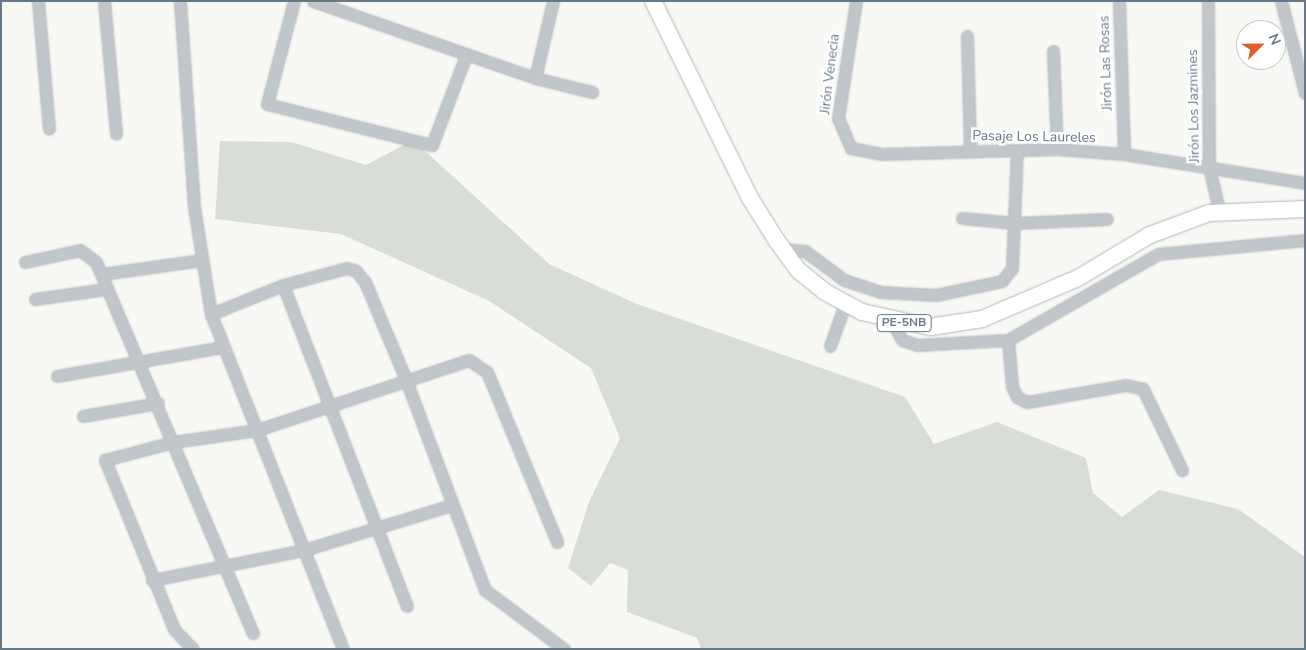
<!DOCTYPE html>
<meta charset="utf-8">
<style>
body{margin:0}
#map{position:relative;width:1306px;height:650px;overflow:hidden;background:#f8f8f5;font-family:"Nunito Sans",sans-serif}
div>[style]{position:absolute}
.green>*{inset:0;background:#d8ddd5}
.roads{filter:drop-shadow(0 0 1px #b2b7bb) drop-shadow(0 0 1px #b2b7bb)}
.minor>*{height:11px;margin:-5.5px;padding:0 5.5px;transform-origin:5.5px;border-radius:5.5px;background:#c1c6ca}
.highway>*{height:16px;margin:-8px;padding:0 8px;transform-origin:8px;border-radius:8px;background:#fff}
span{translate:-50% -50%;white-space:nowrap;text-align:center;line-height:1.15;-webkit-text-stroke:5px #fff;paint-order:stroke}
.shield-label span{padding:1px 4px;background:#fff;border:1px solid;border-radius:4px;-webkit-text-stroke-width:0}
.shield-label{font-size:12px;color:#677887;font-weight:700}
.street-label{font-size:14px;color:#677887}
.frame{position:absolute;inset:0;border:2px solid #677887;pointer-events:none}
.north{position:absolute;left:1236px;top:20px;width:50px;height:50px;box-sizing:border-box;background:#fff;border:1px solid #c2c9cf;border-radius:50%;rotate:67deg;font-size:14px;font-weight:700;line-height:20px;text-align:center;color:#677887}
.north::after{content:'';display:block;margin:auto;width:18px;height:22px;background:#e35b2a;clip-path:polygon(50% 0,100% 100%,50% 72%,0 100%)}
</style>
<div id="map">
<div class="green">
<i style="clip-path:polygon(413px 140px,549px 264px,637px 304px,905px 397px,934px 444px,997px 422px,1086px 458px,1093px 493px,1122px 517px,1159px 490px,1238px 509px,1305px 557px,1305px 649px,701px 649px,697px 638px,627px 612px,628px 570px,610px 563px,591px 586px,568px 568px,589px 502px,620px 438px,591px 368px,489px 301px,341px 234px,215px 219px,220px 141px,291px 142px,366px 165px)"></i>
</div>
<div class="roads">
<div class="minor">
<i style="left:38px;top:1px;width:128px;rotate:85.1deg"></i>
<i style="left:104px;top:1px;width:133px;rotate:84.8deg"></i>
<i style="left:180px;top:1px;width:206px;rotate:86.1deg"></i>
<i style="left:194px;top:207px;width:108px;rotate:81deg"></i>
<i style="left:211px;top:314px;width:360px;rotate:68.5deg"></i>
<i style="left:294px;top:1px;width:106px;rotate:104.7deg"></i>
<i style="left:267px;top:104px;width:170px;rotate:14deg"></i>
<i style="left:432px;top:145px;width:96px;rotate:-69.3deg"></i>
<i style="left:313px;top:1px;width:235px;rotate:19.1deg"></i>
<i style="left:535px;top:78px;width:59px;rotate:13.8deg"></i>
<i style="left:856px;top:1px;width:118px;rotate:98.7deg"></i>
<i style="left:838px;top:118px;width:33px;rotate:67deg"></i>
<i style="left:851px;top:148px;width:31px;rotate:11deg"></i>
<i style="left:881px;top:154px;width:176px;rotate:-1.6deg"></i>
<i style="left:1057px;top:149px;width:67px;rotate:4.3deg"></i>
<i style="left:1124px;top:154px;width:183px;rotate:9.1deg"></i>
<i style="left:1119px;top:1px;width:153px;rotate:88.1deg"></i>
<i style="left:1208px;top:1px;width:166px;rotate:89.7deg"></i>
<i style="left:1209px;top:167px;width:44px;rotate:76.9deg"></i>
<i style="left:1281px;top:1px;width:95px;rotate:75.4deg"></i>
<i style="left:967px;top:36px;width:115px;rotate:88.5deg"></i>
<i style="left:1053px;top:51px;width:98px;rotate:87.7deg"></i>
<i style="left:535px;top:78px;width:79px;rotate:-76.8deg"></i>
<i style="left:962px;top:218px;width:53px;rotate:5.4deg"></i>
<i style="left:1015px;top:223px;width:92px;rotate:-2.5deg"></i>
<i style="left:783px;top:249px;width:22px;rotate:5deg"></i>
<i style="left:805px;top:251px;width:49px;rotate:36.6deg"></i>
<i style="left:844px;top:280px;width:38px;rotate:18deg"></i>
<i style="left:880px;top:292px;width:56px;rotate:3.1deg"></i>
<i style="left:936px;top:295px;width:67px;rotate:-12deg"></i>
<i style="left:1002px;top:281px;width:16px;rotate:-52deg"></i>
<i style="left:1012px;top:268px;width:117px;rotate:-87.6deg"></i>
<i style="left:25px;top:262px;width:56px;rotate:-12.3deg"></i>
<i style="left:80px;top:250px;width:20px;rotate:37deg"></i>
<i style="left:96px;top:262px;width:403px;rotate:67.1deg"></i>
<i style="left:102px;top:274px;width:101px;rotate:-8deg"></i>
<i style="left:283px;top:285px;width:344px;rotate:68.9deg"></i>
<i style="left:35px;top:299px;width:72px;rotate:-8deg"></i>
<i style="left:211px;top:314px;width:78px;rotate:-21.9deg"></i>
<i style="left:283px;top:285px;width:66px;rotate:-14.9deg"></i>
<i style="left:347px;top:268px;width:9px;rotate:18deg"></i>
<i style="left:356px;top:271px;width:14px;rotate:51deg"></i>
<i style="left:365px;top:282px;width:106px;rotate:67.3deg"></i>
<i style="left:406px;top:380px;width:224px;rotate:69.4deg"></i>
<i style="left:485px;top:590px;width:99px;rotate:36.8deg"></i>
<i style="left:891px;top:320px;width:23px;rotate:61deg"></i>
<i style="left:902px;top:340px;width:16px;rotate:18deg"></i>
<i style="left:917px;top:345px;width:91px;rotate:-3.1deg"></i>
<i style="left:1008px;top:340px;width:173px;rotate:-29.8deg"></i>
<i style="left:1158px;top:254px;width:148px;rotate:-5.4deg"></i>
<i style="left:1008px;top:340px;width:46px;rotate:85deg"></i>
<i style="left:1012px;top:386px;width:12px;rotate:66deg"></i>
<i style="left:1017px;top:397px;width:11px;rotate:27deg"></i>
<i style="left:1027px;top:402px;width:100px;rotate:-9.7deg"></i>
<i style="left:1126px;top:385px;width:17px;rotate:13deg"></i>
<i style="left:1143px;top:389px;width:90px;rotate:64.3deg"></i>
<i style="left:830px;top:346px;width:45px;rotate:-70.3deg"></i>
<i style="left:57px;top:376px;width:169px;rotate:-9.9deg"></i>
<i style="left:83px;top:416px;width:76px;rotate:-9.8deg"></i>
<i style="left:152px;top:580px;width:155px;rotate:-11.2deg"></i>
<i style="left:304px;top:550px;width:155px;rotate:-16.9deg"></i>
<i style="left:193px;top:649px;width:28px;rotate:-134deg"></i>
<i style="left:174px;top:629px;width:183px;rotate:-112.2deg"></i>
<i style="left:105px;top:460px;width:70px;rotate:-14.8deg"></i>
<i style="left:173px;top:442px;width:85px;rotate:-8.1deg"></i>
<i style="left:257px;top:430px;width:223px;rotate:-18.3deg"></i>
<i style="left:469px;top:360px;width:22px;rotate:34deg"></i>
<i style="left:487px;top:372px;width:184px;rotate:67.6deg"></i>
</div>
<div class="highway">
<i style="left:653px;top:1px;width:220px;rotate:63.8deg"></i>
<i style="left:750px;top:198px;width:51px;rotate:57.9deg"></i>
<i style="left:777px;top:241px;width:36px;rotate:54deg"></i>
<i style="left:798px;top:270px;width:35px;rotate:39deg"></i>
<i style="left:825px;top:292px;width:42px;rotate:28.4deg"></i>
<i style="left:862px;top:312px;width:70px;rotate:12.4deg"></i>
<i style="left:930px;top:327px;width:53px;rotate:-8.7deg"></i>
<i style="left:982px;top:319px;width:104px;rotate:-23.1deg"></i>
<i style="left:1078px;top:278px;width:84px;rotate:-30.8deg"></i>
<i style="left:1150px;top:235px;width:63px;rotate:-20.4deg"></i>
<i style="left:1209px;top:213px;width:96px;rotate:-2.4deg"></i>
</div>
</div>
<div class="shield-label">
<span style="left:904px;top:323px">PE-5NB</span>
</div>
<div class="street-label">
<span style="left:1106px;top:63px;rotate:-92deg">Jirón Las Rosas</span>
<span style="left:830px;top:74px;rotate:-83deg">Jirón Venecia</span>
<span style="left:1194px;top:106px;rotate:-91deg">Jirón Los Jazmines</span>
<span style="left:1034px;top:137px;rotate:1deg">Pasaje Los Laureles</span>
</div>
<div class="frame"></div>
<div class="north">N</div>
</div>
